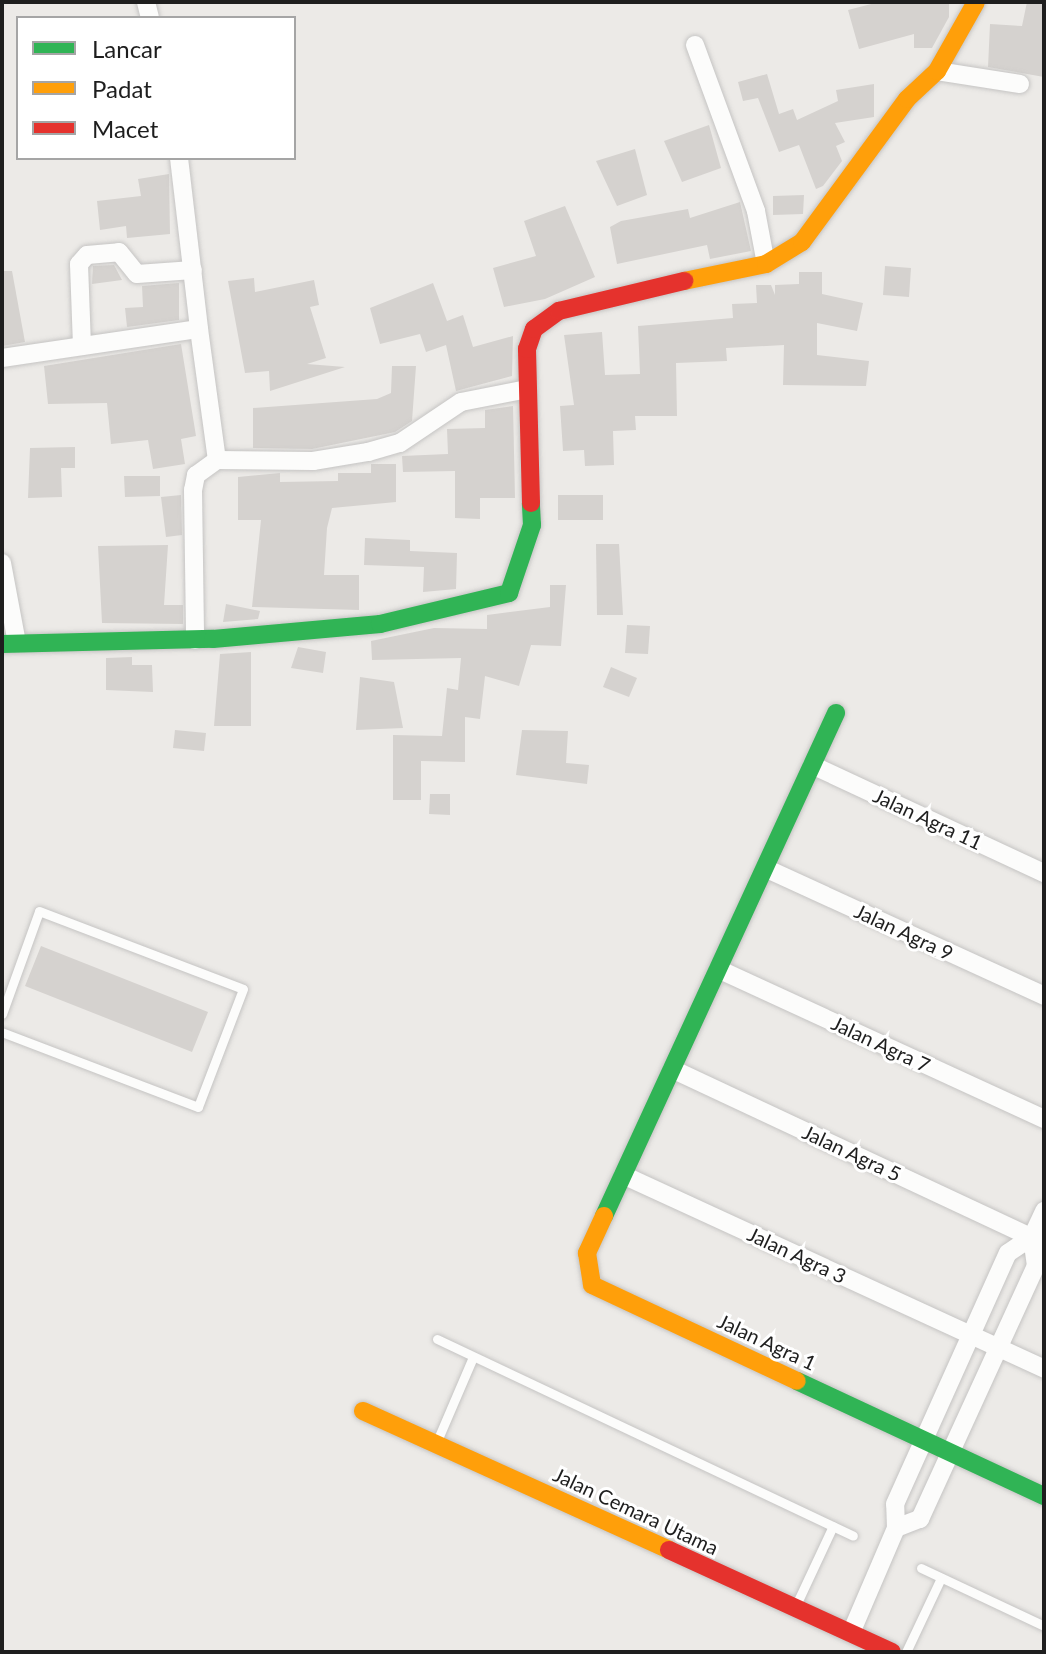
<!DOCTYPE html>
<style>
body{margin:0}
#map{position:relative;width:1046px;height:1654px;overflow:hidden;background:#eceae7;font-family:Lato,sans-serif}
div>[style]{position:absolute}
.building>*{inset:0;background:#d5d2cf}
.roads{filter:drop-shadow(0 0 2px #c5c4c3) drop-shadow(0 0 2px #c5c4c3)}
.lane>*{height:9px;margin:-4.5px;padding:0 4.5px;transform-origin:4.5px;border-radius:4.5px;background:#fcfcfb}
.street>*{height:18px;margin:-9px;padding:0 9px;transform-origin:9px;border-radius:9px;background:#fcfcfb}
.fast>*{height:18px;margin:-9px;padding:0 9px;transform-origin:9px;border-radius:9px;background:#30b455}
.slow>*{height:18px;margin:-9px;padding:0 9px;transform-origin:9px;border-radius:9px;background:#ff9f0a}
.jam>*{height:18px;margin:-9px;padding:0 9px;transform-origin:9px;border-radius:9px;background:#e5322d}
span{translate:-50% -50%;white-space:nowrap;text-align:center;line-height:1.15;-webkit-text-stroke:6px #fff;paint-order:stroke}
.street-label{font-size:20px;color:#1e1e1e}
.frame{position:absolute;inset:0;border:4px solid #1e1e1e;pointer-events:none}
.legend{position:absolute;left:16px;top:16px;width:280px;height:144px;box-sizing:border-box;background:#fff;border:2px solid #a5a5a5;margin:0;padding:10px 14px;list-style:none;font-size:24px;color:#1e1e1e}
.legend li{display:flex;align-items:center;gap:16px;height:40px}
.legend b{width:40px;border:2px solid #a5a5a5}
</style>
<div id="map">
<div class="building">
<i style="clip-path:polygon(879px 2px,949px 2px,949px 17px,932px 48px,914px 48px,914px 34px,859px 49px,848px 10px)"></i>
<i style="clip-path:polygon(1027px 2px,1044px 2px,1044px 77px,988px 67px,990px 24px,1022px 26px)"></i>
<i style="clip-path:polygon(767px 74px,779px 114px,793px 109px,797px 120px,838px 101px,836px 90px,874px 84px,874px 117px,835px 123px,845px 142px,836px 146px,842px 161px,823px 186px,816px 189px,799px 145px,779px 152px,758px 98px,743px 101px,738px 82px)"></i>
<i style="clip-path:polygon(709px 125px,721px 168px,682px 182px,664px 141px)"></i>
<i style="clip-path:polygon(635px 149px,647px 195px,617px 206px,596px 161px)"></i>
<i style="clip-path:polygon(169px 174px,170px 234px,127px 238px,126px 226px,100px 230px,97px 201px,141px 196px,138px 179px)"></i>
<i style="clip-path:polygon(804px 195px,803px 214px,773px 215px,773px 196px)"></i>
<i style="clip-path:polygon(740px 202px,751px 251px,710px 259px,707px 245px,617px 264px,610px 227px,621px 221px,688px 209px,690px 218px)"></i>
<i style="clip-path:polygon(565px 206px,595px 277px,545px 299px,504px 307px,493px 268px,536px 256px,524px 221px)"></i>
<i style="clip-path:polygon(114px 265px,122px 280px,92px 284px,93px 266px)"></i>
<i style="clip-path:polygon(885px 266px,911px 268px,909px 297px,883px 295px)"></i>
<i style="clip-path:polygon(2px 271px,12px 271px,25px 342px,2px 346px)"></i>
<i style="clip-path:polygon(799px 272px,822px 272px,822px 294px,863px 303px,857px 331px,817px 323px,817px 355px,869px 361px,866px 386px,783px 385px,784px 345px,726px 348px,727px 361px,676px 363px,677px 416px,635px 416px,636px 430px,613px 431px,614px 465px,585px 466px,584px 450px,563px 451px,560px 406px,574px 405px,564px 335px,602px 332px,605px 375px,640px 374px,638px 326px,733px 318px,732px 304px,757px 303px,756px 285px,771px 285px,775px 295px,775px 285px,799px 284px)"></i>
<i style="clip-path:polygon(254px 278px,255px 292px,314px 280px,319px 305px,310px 307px,326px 358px,307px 364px,345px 367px,270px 391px,269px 371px,245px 373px,228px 281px)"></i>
<i style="clip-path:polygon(179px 283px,179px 320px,127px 327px,125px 308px,143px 307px,142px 286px)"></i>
<i style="clip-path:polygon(433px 283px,447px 321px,463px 315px,473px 347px,513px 336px,512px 376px,456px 391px,446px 345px,426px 352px,420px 334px,380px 344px,370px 308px)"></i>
<i style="clip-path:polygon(181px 344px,196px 436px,181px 439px,185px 464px,153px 469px,148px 440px,111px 444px,107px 403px,48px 404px,44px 366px)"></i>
<i style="clip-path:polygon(392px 366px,416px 366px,412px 421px,395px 432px,312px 449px,253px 448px,253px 408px,377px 399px,391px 393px)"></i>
<i style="clip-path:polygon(513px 406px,515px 498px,480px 498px,480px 519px,455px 518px,455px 471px,403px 472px,402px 456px,448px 454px,447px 429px,485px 428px,485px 410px)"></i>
<i style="clip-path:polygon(75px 447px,75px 468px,61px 468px,62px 497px,28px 498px,30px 448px)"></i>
<i style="clip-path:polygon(371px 464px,396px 464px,396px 502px,332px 508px,327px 528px,324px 575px,359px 575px,359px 610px,252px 607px,261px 520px,238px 520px,238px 477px,280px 473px,280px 482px,338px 481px,338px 473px,371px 473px)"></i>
<i style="clip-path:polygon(124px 476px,160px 476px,160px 496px,125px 497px)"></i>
<i style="clip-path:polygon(181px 495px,182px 535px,166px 537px,161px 497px)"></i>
<i style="clip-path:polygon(558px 495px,603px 495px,603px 520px,558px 520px)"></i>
<i style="clip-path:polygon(365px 538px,410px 540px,410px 551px,457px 553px,456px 589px,423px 592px,424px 567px,364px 565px)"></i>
<i style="clip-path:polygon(596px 544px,619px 544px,623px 615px,597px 615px)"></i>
<i style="clip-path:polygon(168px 545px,164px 605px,183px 605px,183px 624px,102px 623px,98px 546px)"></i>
<i style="clip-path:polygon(550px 585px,566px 585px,561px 646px,531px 645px,519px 686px,485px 676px,480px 719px,465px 717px,465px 762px,421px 761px,421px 800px,393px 800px,393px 735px,442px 736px,447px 688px,458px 690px,461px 658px,372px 660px,371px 641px,434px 628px,487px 629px,487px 615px,550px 607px)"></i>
<i style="clip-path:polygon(226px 604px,260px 611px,258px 619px,223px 622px)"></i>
<i style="clip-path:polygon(627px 625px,650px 626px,648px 654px,625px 653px)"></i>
<i style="clip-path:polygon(298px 647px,326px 652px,323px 673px,291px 668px)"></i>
<i style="clip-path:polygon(251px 652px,251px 726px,214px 726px,220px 654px)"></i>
<i style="clip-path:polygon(132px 657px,132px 665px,152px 665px,153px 692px,106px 690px,106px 658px)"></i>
<i style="clip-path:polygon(611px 667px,637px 678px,629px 697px,603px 687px)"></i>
<i style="clip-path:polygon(360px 677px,394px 682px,403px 728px,356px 730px)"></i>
<i style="clip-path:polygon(175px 730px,206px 733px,204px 751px,173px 748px)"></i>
<i style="clip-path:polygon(522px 730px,568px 731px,566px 763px,589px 765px,587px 784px,516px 775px)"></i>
<i style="clip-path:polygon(430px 794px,450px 794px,450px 815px,429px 814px)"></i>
<i style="clip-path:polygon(41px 946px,208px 1012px,192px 1052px,25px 986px)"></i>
</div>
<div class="roads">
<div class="lane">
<i style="left:2px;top:1014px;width:109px;rotate:-70.2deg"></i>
<i style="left:39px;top:911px;width:218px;rotate:20.9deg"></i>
<i style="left:243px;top:989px;width:126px;rotate:110.9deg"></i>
<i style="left:198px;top:1107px;width:210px;rotate:-159.1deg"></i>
<i style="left:437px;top:1339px;width:460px;rotate:25.3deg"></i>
<i style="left:437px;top:1441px;width:91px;rotate:-66.8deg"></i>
<i style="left:921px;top:1568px;width:136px;rotate:25.2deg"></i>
<i style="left:796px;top:1605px;width:87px;rotate:-64.9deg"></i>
<i style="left:906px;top:1652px;width:82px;rotate:-64.7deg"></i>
</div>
<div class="street">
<i style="left:146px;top:2px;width:16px;rotate:76deg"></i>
<i style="left:695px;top:45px;width:177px;rotate:69.8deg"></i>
<i style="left:756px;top:211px;width:54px;rotate:79.3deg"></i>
<i style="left:937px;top:71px;width:84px;rotate:8.9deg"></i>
<i style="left:179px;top:158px;width:172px;rotate:83.3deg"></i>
<i style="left:82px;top:346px;width:82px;rotate:-92.1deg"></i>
<i style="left:79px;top:264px;width:12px;rotate:-48deg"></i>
<i style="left:87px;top:255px;width:32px;rotate:-5deg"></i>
<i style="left:119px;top:252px;width:28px;rotate:51deg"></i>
<i style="left:137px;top:274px;width:56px;rotate:-4.1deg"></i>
<i style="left:2px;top:358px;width:199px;rotate:-8.4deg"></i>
<i style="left:199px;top:329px;width:132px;rotate:82.2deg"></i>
<i style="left:217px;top:460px;width:26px;rotate:144deg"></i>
<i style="left:196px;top:475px;width:15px;rotate:101deg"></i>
<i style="left:193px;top:490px;width:150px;rotate:89.2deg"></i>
<i style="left:217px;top:460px;width:96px;rotate:0.6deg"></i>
<i style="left:313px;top:461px;width:56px;rotate:-9.3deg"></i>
<i style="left:368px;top:452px;width:33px;rotate:-16deg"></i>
<i style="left:400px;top:443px;width:73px;rotate:-33.9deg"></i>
<i style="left:461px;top:402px;width:67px;rotate:-11.1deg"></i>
<i style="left:2px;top:563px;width:81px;rotate:79.4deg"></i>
<i style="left:812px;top:765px;width:256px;rotate:25deg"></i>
<i style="left:765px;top:868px;width:307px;rotate:24.6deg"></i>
<i style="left:718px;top:969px;width:359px;rotate:24.7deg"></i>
<i style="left:672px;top:1069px;width:411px;rotate:25.1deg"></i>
<i style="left:623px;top:1175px;width:464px;rotate:24.7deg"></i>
<i style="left:896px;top:1528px;width:26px;rotate:-21deg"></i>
<i style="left:920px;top:1519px;width:278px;rotate:-65.4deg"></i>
<i style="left:1036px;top:1266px;width:29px;rotate:-98deg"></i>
<i style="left:851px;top:1633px;width:114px;rotate:-66.8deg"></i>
<i style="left:896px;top:1528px;width:24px;rotate:-92deg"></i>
<i style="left:895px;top:1504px;width:275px;rotate:-65.8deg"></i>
<i style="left:1008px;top:1253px;width:29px;rotate:-34deg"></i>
<i style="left:1032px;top:1237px;width:29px;rotate:-65deg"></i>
</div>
<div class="fast">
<i style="left:2px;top:644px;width:211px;rotate:-1.4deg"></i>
<i style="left:213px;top:639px;width:168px;rotate:-5.1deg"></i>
<i style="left:380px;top:624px;width:133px;rotate:-13.5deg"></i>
<i style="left:509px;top:593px;width:72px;rotate:-71.3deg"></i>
<i style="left:532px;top:525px;width:22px;rotate:-93deg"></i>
<i style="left:604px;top:1216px;width:554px;rotate:-65.24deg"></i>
<i style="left:797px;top:1381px;width:272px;rotate:25deg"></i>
</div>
<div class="slow">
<i style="left:684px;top:281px;width:84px;rotate:-11.7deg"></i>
<i style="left:766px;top:264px;width:42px;rotate:-31.4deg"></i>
<i style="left:802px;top:242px;width:177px;rotate:-53.7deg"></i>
<i style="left:907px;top:99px;width:41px;rotate:-43deg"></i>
<i style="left:937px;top:71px;width:79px;rotate:-60.5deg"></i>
<i style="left:604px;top:1216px;width:41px;rotate:114.7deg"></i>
<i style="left:587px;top:1253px;width:32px;rotate:81deg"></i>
<i style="left:592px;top:1285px;width:226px;rotate:25.1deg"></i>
<i style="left:363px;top:1411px;width:336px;rotate:24.4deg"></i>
</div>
<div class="jam">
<i style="left:531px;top:503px;width:154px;rotate:-91.5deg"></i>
<i style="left:527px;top:349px;width:21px;rotate:-71deg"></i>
<i style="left:534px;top:329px;width:31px;rotate:-36deg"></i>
<i style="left:559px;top:311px;width:129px;rotate:-13.5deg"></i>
<i style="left:669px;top:1550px;width:245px;rotate:24.6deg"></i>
</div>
</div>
<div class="street-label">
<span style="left:928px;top:819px;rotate:25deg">Jalan Agra 11</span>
<span style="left:904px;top:932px;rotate:25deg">Jalan Agra 9</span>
<span style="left:881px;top:1044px;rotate:25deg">Jalan Agra 7</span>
<span style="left:852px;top:1153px;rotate:25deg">Jalan Agra 5</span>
<span style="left:797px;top:1255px;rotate:25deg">Jalan Agra 3</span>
<span style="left:767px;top:1342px;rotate:25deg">Jalan Agra 1</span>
<span style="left:636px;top:1511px;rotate:25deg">Jalan Cemara Utama</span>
</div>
<div class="frame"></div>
<ul class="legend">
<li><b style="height:10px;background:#30b455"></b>Lancar</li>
<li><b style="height:10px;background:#ff9f0a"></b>Padat</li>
<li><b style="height:10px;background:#e5322d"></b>Macet</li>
</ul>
</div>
